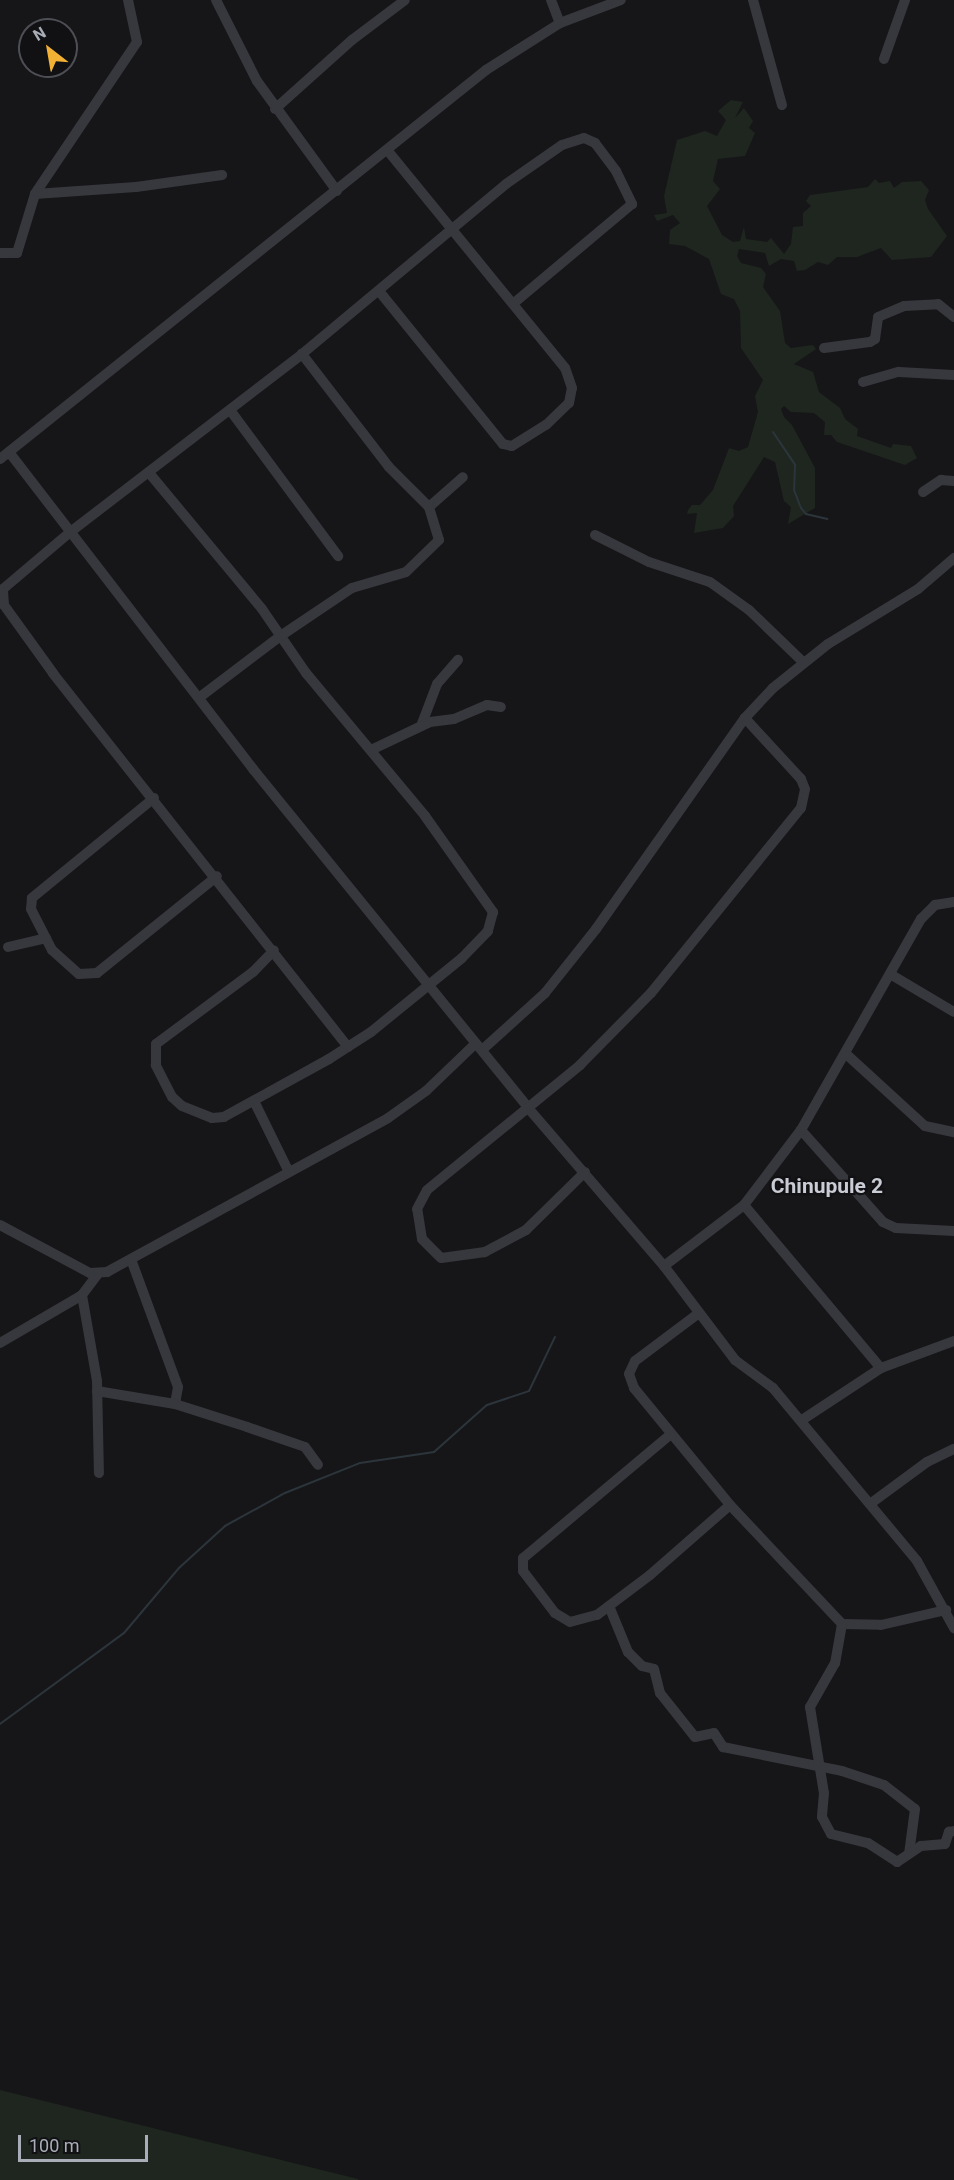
<!DOCTYPE html>
<style>
body{margin:0}
#map{position:relative;width:954px;height:2180px;overflow:hidden;background:#161618;font-family:Roboto,sans-serif}
div>[style]{position:absolute}
.green>*{inset:0;background:#1e261f}
.stream>*{height:2px;margin:-1px;padding:0 1px;transform-origin:1px;border-radius:1px;background:#2c353c}
.minor>*{height:10px;margin:-5px;padding:0 5px;transform-origin:5px;border-radius:5px;background:#37383d}
span{translate:-50% -50%;white-space:nowrap;text-align:center;line-height:1.15;-webkit-text-stroke:4.5px #111113;paint-order:stroke}
.quarter-label{font-size:21px;color:#c9ccd4;font-weight:700}
.north{position:absolute;left:18px;top:18px;width:60px;height:60px;box-sizing:border-box;background:#111113;border:2px solid #4d4f55;border-radius:50%;rotate:329deg;font-size:16px;font-weight:700;line-height:24px;text-align:center;color:#a8adb8}
.north::after{content:'';display:block;margin:auto;width:21px;height:27px;background:#f2b134;clip-path:polygon(50% 0,100% 100%,50% 72%,0 100%)}
.scale{position:absolute;left:18px;top:2135px;width:130px;height:27px;box-sizing:border-box;border:3px solid #a8adb8;border-top:0;padding-left:8px;font-size:18px;line-height:21px;white-space:nowrap;color:#a8adb8;-webkit-text-stroke:4px #111113;paint-order:stroke}
</style>
<div id="map">
<div class="green">
<i style="clip-path:polygon(731px 100px,743px 102px,735px 118px,744px 108px,753px 121px,749px 128px,755px 133px,745px 156px,718px 159px,713px 181px,720px 189px,707px 206px,722px 235px,733px 242px,740px 241px,744px 227px,746px 239px,767px 242px,771px 238px,784px 254px,791px 244px,793px 227px,803px 226px,803px 213px,811px 206px,806px 201px,810px 195px,868px 187px,875px 179px,879px 183px,890px 181px,894px 188px,902px 182px,921px 181px,929px 190px,925px 200px,928px 209px,947px 236px,931px 257px,892px 260px,881px 248px,857px 257px,837px 257px,828px 265px,818px 262px,805px 270px,797px 271px,794px 261px,781px 259px,769px 266px,765px 253px,739px 249px,737px 256px,741px 263px,761px 268px,766px 274px,763px 287px,780px 311px,785px 343px,791px 348px,813px 345px,816px 349px,794px 364px,813px 372px,819px 392px,840px 408px,845px 419px,858px 429px,857px 436px,891px 448px,893px 444px,911px 446px,917px 458px,905px 465px,837px 442px,831px 435px,824px 435px,825px 422px,814px 413px,791px 412px,784px 406px,781px 409px,784px 417px,792px 425px,815px 468px,815px 508px,788px 524px,791px 507px,784px 501px,775px 462px,764px 457px,733px 506px,734px 516px,723px 528px,694px 533px,697px 513px,687px 514px,688px 510px,692px 505px,700px 505px,713px 490px,729px 448px,739px 451px,748px 447px,758px 412px,755px 396px,763px 380px,741px 348px,740px 311px,734px 299px,721px 294px,709px 259px,685px 246px,669px 244px,670px 230px,680px 223px,673px 215px,657px 221px,654px 215px,667px 213px,664px 196px,677px 140px,705px 131px,717px 136px,726px 120px,718px 111px)"></i>
<i style="clip-path:polygon(0 2090px,358px 2179px,358px 2180px,0 2180px)"></i>
</div>
<div class="stream">
<i style="left:773px;top:432px;width:40px;rotate:56deg"></i>
<i style="left:795px;top:465px;width:25px;rotate:92deg"></i>
<i style="left:794px;top:490px;width:19px;rotate:69deg"></i>
<i style="left:801px;top:508px;width:8px;rotate:50deg"></i>
<i style="left:806px;top:514px;width:22px;rotate:13deg"></i>
<i style="left:0;top:1724px;width:154px;rotate:-36.3deg"></i>
<i style="left:124px;top:1633px;width:85px;rotate:-49.8deg"></i>
<i style="left:179px;top:1568px;width:62px;rotate:-42.4deg"></i>
<i style="left:225px;top:1526px;width:68px;rotate:-28.8deg"></i>
<i style="left:285px;top:1493px;width:81px;rotate:-21.8deg"></i>
<i style="left:360px;top:1463px;width:75px;rotate:-8.5deg"></i>
<i style="left:434px;top:1452px;width:71px;rotate:-41.6deg"></i>
<i style="left:487px;top:1405px;width:44px;rotate:-18.4deg"></i>
<i style="left:529px;top:1391px;width:60px;rotate:-64.3deg"></i>
</div>
<div class="minor">
<i style="left:128px;top:0;width:43px;rotate:77.9deg"></i>
<i style="left:137px;top:42px;width:183px;rotate:123.9deg"></i>
<i style="left:35px;top:194px;width:101px;rotate:-4deg"></i>
<i style="left:136px;top:187px;width:87px;rotate:-7.9deg"></i>
<i style="left:216px;top:0;width:91px;rotate:63.2deg"></i>
<i style="left:257px;top:81px;width:136px;rotate:54deg"></i>
<i style="left:551px;top:0;width:25px;rotate:69deg"></i>
<i style="left:753px;top:0;width:109px;rotate:74.6deg"></i>
<i style="left:884px;top:59px;width:63px;rotate:-70.4deg"></i>
<i style="left:275px;top:109px;width:103px;rotate:-41.9deg"></i>
<i style="left:352px;top:40px;width:66px;rotate:-37deg"></i>
<i style="left:0;top:253px;width:17px"></i>
<i style="left:17px;top:253px;width:62px;rotate:-73deg"></i>
<i style="left:379px;top:291px;width:197px;rotate:51deg"></i>
<i style="left:503px;top:444px;width:9px;rotate:13deg"></i>
<i style="left:512px;top:446px;width:40px;rotate:-32deg"></i>
<i style="left:546px;top:425px;width:32px;rotate:-44deg"></i>
<i style="left:569px;top:403px;width:15px;rotate:-79deg"></i>
<i style="left:572px;top:388px;width:21px;rotate:-109deg"></i>
<i style="left:565px;top:368px;width:279px;rotate:-129.2deg"></i>
<i style="left:824px;top:348px;width:46px;rotate:-7.4deg"></i>
<i style="left:870px;top:342px;width:6px;rotate:-31deg"></i>
<i style="left:875px;top:339px;width:22px;rotate:-82deg"></i>
<i style="left:878px;top:317px;width:28px;rotate:-23deg"></i>
<i style="left:904px;top:306px;width:34px;rotate:-3deg"></i>
<i style="left:938px;top:304px;width:21px;rotate:39deg"></i>
<i style="left:863px;top:382px;width:37px;rotate:-16deg"></i>
<i style="left:899px;top:372px;width:55px;rotate:3.1deg"></i>
<i style="left:230px;top:410px;width:182px;rotate:53.5deg"></i>
<i style="left:9px;top:452px;width:400px;rotate:52.4deg"></i>
<i style="left:253px;top:769px;width:438px;rotate:50.9deg"></i>
<i style="left:529px;top:1109px;width:207px;rotate:49.3deg"></i>
<i style="left:664px;top:1266px;width:118px;rotate:52.9deg"></i>
<i style="left:735px;top:1360px;width:47px;rotate:36.4deg"></i>
<i style="left:773px;top:1388px;width:225px;rotate:50.2deg"></i>
<i style="left:917px;top:1561px;width:77px;rotate:61.1deg"></i>
<i style="left:0;top:459px;width:623px;rotate:-38.67deg"></i>
<i style="left:486px;top:70px;width:88px;rotate:-32.4deg"></i>
<i style="left:560px;top:23px;width:65px;rotate:-20.7deg"></i>
<i style="left:150px;top:474px;width:175px;rotate:50.3deg"></i>
<i style="left:262px;top:609px;width:78px;rotate:55.5deg"></i>
<i style="left:306px;top:673px;width:186px;rotate:50.2deg"></i>
<i style="left:425px;top:816px;width:118px;rotate:54.7deg"></i>
<i style="left:493px;top:912px;width:20px;rotate:105deg"></i>
<i style="left:488px;top:931px;width:37px;rotate:134deg"></i>
<i style="left:462px;top:958px;width:117px;rotate:140.9deg"></i>
<i style="left:371px;top:1032px;width:50px;rotate:147.3deg"></i>
<i style="left:329px;top:1059px;width:120px;rotate:151.1deg"></i>
<i style="left:224px;top:1117px;width:12px;rotate:175deg"></i>
<i style="left:212px;top:1118px;width:32px;rotate:-158deg"></i>
<i style="left:182px;top:1106px;width:13px;rotate:-138deg"></i>
<i style="left:172px;top:1097px;width:36px;rotate:-117deg"></i>
<i style="left:156px;top:1065px;width:21px;rotate:-90deg"></i>
<i style="left:156px;top:1044px;width:121px;rotate:-36.6deg"></i>
<i style="left:253px;top:972px;width:30px;rotate:-46deg"></i>
<i style="left:923px;top:492px;width:22px;rotate:-34deg"></i>
<i style="left:941px;top:480px;width:13px;rotate:4deg"></i>
<i style="left:429px;top:507px;width:45px;rotate:-41.4deg"></i>
<i style="left:595px;top:535px;width:60px;rotate:26.6deg"></i>
<i style="left:649px;top:562px;width:64px;rotate:18.2deg"></i>
<i style="left:710px;top:582px;width:48px;rotate:35.7deg"></i>
<i style="left:749px;top:610px;width:75px;rotate:43.9deg"></i>
<i style="left:200px;top:697px;width:99px;rotate:-37.2deg"></i>
<i style="left:279px;top:637px;width:88px;rotate:-33.9deg"></i>
<i style="left:352px;top:588px;width:56px;rotate:-16.5deg"></i>
<i style="left:406px;top:572px;width:46px;rotate:-44.1deg"></i>
<i style="left:439px;top:540px;width:34px;rotate:-107deg"></i>
<i style="left:429px;top:507px;width:57px;rotate:-135deg"></i>
<i style="left:389px;top:467px;width:143px;rotate:-127.6deg"></i>
<i style="left:421px;top:726px;width:45px;rotate:-69.1deg"></i>
<i style="left:437px;top:684px;width:32px;rotate:-49deg"></i>
<i style="left:371px;top:750px;width:65px;rotate:-25.4deg"></i>
<i style="left:430px;top:722px;width:24px;rotate:-7deg"></i>
<i style="left:454px;top:719px;width:36px;rotate:-23deg"></i>
<i style="left:487px;top:705px;width:14px;rotate:8deg"></i>
<i style="left:154px;top:798px;width:158px;rotate:140.7deg"></i>
<i style="left:32px;top:898px;width:11px;rotate:95deg"></i>
<i style="left:31px;top:909px;width:46px;rotate:62.9deg"></i>
<i style="left:52px;top:950px;width:36px;rotate:42deg"></i>
<i style="left:79px;top:974px;width:18px;rotate:-3deg"></i>
<i style="left:97px;top:973px;width:154px;rotate:-38.9deg"></i>
<i style="left:8px;top:947px;width:39px;rotate:-13deg"></i>
<i style="left:890px;top:974px;width:74px;rotate:30.7deg"></i>
<i style="left:348px;top:1047px;width:476px;rotate:-128.3deg"></i>
<i style="left:53px;top:673px;width:84px;rotate:-125.8deg"></i>
<i style="left:4px;top:605px;width:16px;rotate:-94deg"></i>
<i style="left:3px;top:589px;width:87px;rotate:-40.3deg"></i>
<i style="left:69px;top:533px;width:294px;rotate:-37.5deg"></i>
<i style="left:302px;top:354px;width:266px;rotate:-39.8deg"></i>
<i style="left:506px;top:184px;width:68px;rotate:-34.9deg"></i>
<i style="left:562px;top:145px;width:23px;rotate:-18deg"></i>
<i style="left:584px;top:138px;width:12px;rotate:24deg"></i>
<i style="left:595px;top:143px;width:35px;rotate:53deg"></i>
<i style="left:616px;top:171px;width:37px;rotate:64deg"></i>
<i style="left:632px;top:204px;width:154px;rotate:140deg"></i>
<i style="left:482px;top:1050px;width:85px;rotate:-42.1deg"></i>
<i style="left:545px;top:993px;width:82px;rotate:-51.4deg"></i>
<i style="left:596px;top:929px;width:258px;rotate:-54.8deg"></i>
<i style="left:745px;top:718px;width:41px;rotate:-47deg"></i>
<i style="left:773px;top:688px;width:70px;rotate:-38.7deg"></i>
<i style="left:828px;top:644px;width:105px;rotate:-31.4deg"></i>
<i style="left:918px;top:589px;width:48px;rotate:-40.7deg"></i>
<i style="left:845px;top:1053px;width:108px;rotate:42.4deg"></i>
<i style="left:925px;top:1126px;width:30px;rotate:12deg"></i>
<i style="left:254px;top:1101px;width:79px;rotate:63.8deg"></i>
<i style="left:801px;top:1130px;width:123px;rotate:48.3deg"></i>
<i style="left:883px;top:1222px;width:14px;rotate:25deg"></i>
<i style="left:896px;top:1228px;width:58px;rotate:3deg"></i>
<i style="left:585px;top:1172px;width:83px;rotate:135.5deg"></i>
<i style="left:526px;top:1230px;width:47px;rotate:151.8deg"></i>
<i style="left:485px;top:1252px;width:44px;rotate:172.2deg"></i>
<i style="left:441px;top:1258px;width:27px;rotate:-135deg"></i>
<i style="left:422px;top:1239px;width:30px;rotate:-99deg"></i>
<i style="left:417px;top:1209px;width:21px;rotate:-62deg"></i>
<i style="left:427px;top:1190px;width:198px;rotate:-39.2deg"></i>
<i style="left:580px;top:1065px;width:101px;rotate:-45.4deg"></i>
<i style="left:651px;top:993px;width:238px;rotate:-51deg"></i>
<i style="left:801px;top:808px;width:19px;rotate:-78deg"></i>
<i style="left:805px;top:789px;width:11px;rotate:-112deg"></i>
<i style="left:801px;top:779px;width:83px;rotate:-132.6deg"></i>
<i style="left:744px;top:1205px;width:213px;rotate:50deg"></i>
<i style="left:0;top:1225px;width:102px;rotate:28.1deg"></i>
<i style="left:90px;top:1273px;width:17px;rotate:-3deg"></i>
<i style="left:107px;top:1272px;width:320px;rotate:-28.7deg"></i>
<i style="left:388px;top:1118px;width:47px;rotate:-35.4deg"></i>
<i style="left:426px;top:1091px;width:69px;rotate:-43.8deg"></i>
<i style="left:132px;top:1262px;width:133px;rotate:69.8deg"></i>
<i style="left:178px;top:1387px;width:17px;rotate:100deg"></i>
<i style="left:664px;top:1266px;width:101px;rotate:-37.3deg"></i>
<i style="left:744px;top:1205px;width:94px;rotate:-52.8deg"></i>
<i style="left:801px;top:1130px;width:243px;rotate:-60.4deg"></i>
<i style="left:921px;top:919px;width:20px;rotate:-45deg"></i>
<i style="left:935px;top:905px;width:19px;rotate:-9deg"></i>
<i style="left:82px;top:1295px;width:87px;rotate:80.1deg"></i>
<i style="left:97px;top:1381px;width:92px;rotate:88.8deg"></i>
<i style="left:699px;top:1313px;width:80px;rotate:143.1deg"></i>
<i style="left:635px;top:1361px;width:14px;rotate:115deg"></i>
<i style="left:629px;top:1374px;width:15px;rotate:70deg"></i>
<i style="left:634px;top:1388px;width:151px;rotate:50.6deg"></i>
<i style="left:730px;top:1505px;width:163px;rotate:46.7deg"></i>
<i style="left:842px;top:1624px;width:39px;rotate:1deg"></i>
<i style="left:881px;top:1625px;width:67px;rotate:-13deg"></i>
<i style="left:0;top:1343px;width:95px;rotate:-30.3deg"></i>
<i style="left:82px;top:1295px;width:26px;rotate:-53deg"></i>
<i style="left:97px;top:1391px;width:79px;rotate:9.5deg"></i>
<i style="left:175px;top:1404px;width:76px;rotate:17.7deg"></i>
<i style="left:247px;top:1427px;width:61px;rotate:19deg"></i>
<i style="left:305px;top:1447px;width:22px;rotate:54deg"></i>
<i style="left:802px;top:1420px;width:95px;rotate:-33.4deg"></i>
<i style="left:881px;top:1368px;width:78px;rotate:-20.3deg"></i>
<i style="left:671px;top:1434px;width:193px;rotate:140deg"></i>
<i style="left:523px;top:1558px;width:13px;rotate:90deg"></i>
<i style="left:523px;top:1571px;width:53px;rotate:52.7deg"></i>
<i style="left:555px;top:1613px;width:17px;rotate:31deg"></i>
<i style="left:570px;top:1622px;width:28px;rotate:-15deg"></i>
<i style="left:597px;top:1615px;width:66px;rotate:-37deg"></i>
<i style="left:650px;top:1575px;width:106px;rotate:-41.2deg"></i>
<i style="left:870px;top:1504px;width:71px;rotate:-36.4deg"></i>
<i style="left:927px;top:1462px;width:30px;rotate:-26deg"></i>
<i style="left:609px;top:1606px;width:50px;rotate:67.6deg"></i>
<i style="left:628px;top:1652px;width:20px;rotate:45deg"></i>
<i style="left:642px;top:1666px;width:12px;rotate:14deg"></i>
<i style="left:654px;top:1669px;width:25px;rotate:76deg"></i>
<i style="left:660px;top:1693px;width:56px;rotate:51.5deg"></i>
<i style="left:695px;top:1737px;width:19px;rotate:-12deg"></i>
<i style="left:714px;top:1733px;width:17px;rotate:57deg"></i>
<i style="left:723px;top:1747px;width:121px;rotate:11.4deg"></i>
<i style="left:842px;top:1771px;width:44px;rotate:18.4deg"></i>
<i style="left:884px;top:1785px;width:39px;rotate:38deg"></i>
<i style="left:915px;top:1809px;width:45px;rotate:97.6deg"></i>
<i style="left:842px;top:1624px;width:40px;rotate:100deg"></i>
<i style="left:835px;top:1663px;width:51px;rotate:119.6deg"></i>
<i style="left:810px;top:1707px;width:87px;rotate:80.8deg"></i>
<i style="left:824px;top:1793px;width:24px;rotate:95deg"></i>
<i style="left:822px;top:1817px;width:19px;rotate:62deg"></i>
<i style="left:831px;top:1834px;width:38px;rotate:14deg"></i>
<i style="left:868px;top:1843px;width:35px;rotate:33deg"></i>
<i style="left:897px;top:1862px;width:29px;rotate:-34deg"></i>
<i style="left:921px;top:1846px;width:24px;rotate:-5deg"></i>
<i style="left:945px;top:1844px;width:13px;rotate:-72deg"></i>
<i style="left:949px;top:1832px;width:5px;rotate:-11deg"></i>
</div>
<div class="quarter-label">
<span style="left:827px;top:1186px">Chinupule 2</span>
</div>
<div class="north">N</div>
<div class="scale">100 m</div>
</div>
